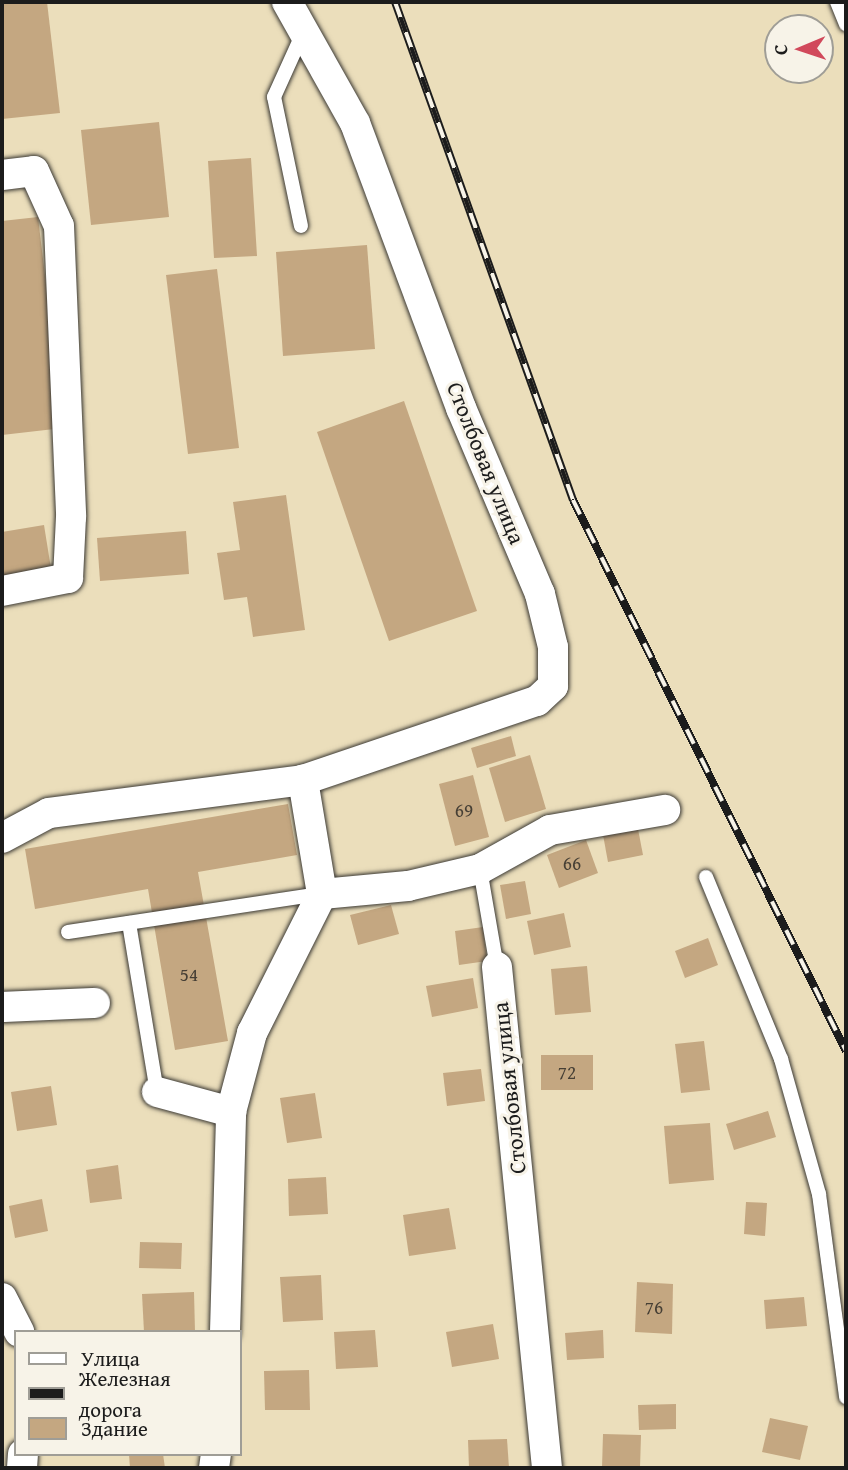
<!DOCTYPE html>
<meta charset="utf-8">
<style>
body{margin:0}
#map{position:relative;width:848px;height:1470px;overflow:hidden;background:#ebdebb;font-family:"Gentium Book Plus",serif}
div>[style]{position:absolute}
.building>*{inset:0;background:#c4a781}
.roads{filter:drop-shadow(0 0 2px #3b3934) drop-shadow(0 0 2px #3b3934)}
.lane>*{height:14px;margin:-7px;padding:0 7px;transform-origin:7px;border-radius:7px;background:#fff}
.street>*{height:30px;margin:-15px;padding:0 15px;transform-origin:15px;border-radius:15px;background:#fff}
.rail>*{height:8px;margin-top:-4px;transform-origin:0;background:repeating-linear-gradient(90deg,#f7f3e8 0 16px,#1c1c1c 0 32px);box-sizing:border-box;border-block:2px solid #1c1c1c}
span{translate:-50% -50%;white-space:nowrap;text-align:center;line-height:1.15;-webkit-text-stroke:6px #f7f3e8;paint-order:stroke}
.number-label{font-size:19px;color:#463f35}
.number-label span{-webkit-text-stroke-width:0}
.street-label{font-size:23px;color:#1c1c1c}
.frame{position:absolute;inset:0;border:4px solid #1c1c1c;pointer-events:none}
.legend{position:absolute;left:14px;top:1330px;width:228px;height:126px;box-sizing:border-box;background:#f7f3e8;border:2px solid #9f9d96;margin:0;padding:9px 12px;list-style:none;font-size:21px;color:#1c1c1c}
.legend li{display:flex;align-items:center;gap:14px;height:35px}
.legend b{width:35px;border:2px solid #9f9d96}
.north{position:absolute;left:764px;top:14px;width:70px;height:70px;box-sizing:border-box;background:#f7f3e8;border:2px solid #9f9d96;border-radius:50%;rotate:268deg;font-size:19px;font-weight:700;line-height:28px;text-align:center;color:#1c1c1c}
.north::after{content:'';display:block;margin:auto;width:24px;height:32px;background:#d1495b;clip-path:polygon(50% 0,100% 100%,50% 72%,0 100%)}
</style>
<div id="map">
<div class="building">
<i style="clip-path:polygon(2px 2px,47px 2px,60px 113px,2px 119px)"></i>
<i style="clip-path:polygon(159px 122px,169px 217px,91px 225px,81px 130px)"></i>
<i style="clip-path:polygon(251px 158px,257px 256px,214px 258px,208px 161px)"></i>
<i style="clip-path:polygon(38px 217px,63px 428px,2px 435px,2px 221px)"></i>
<i style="clip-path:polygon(367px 245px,375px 349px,283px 356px,276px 252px)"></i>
<i style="clip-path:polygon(217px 269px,239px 448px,188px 454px,166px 275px)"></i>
<i style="clip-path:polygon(404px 401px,477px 611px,389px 641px,317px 432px)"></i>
<i style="clip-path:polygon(286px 495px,305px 630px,253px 637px,247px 597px,224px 600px,217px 553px,240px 550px,233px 502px)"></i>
<i style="clip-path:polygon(44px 525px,52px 575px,2px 583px,2px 532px)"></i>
<i style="clip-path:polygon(186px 531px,189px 574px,100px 581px,97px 538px)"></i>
<i style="clip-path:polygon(511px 736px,516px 756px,477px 768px,471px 748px)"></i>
<i style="clip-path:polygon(530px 755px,546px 809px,505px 822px,489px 768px)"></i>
<i style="clip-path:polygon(473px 775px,489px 837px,455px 846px,439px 784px)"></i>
<i style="clip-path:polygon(288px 804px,297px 855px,198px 872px,228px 1041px,175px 1050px,148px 889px,35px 909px,25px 849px)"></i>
<i style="clip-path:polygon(638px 829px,643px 855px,608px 862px,603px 835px)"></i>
<i style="clip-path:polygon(586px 840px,598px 873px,559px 888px,547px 855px)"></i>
<i style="clip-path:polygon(525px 881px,531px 914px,506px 919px,500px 885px)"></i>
<i style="clip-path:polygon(391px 905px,399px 934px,358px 945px,350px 915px)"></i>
<i style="clip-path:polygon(564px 913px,571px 947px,534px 955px,527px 921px)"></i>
<i style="clip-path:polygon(483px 927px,487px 961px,459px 965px,455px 931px)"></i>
<i style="clip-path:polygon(708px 938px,718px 965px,685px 978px,675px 951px)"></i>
<i style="clip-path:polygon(587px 966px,591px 1012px,555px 1015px,551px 969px)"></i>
<i style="clip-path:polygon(473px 978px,478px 1008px,432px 1017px,426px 986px)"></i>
<i style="clip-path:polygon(704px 1041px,710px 1090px,681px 1093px,675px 1044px)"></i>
<i style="clip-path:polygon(541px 1055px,593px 1055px,593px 1090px,541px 1090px)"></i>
<i style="clip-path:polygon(481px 1069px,485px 1101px,447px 1106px,443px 1073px)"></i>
<i style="clip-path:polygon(51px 1086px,57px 1125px,17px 1131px,11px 1092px)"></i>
<i style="clip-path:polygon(315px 1093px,322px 1138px,287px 1143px,280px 1098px)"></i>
<i style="clip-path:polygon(768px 1111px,776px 1137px,734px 1150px,726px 1124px)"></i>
<i style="clip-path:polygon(710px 1123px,714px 1180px,669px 1184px,664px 1126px)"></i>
<i style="clip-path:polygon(118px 1165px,122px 1199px,90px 1203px,86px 1170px)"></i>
<i style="clip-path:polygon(326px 1177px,328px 1214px,289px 1216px,288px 1179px)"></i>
<i style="clip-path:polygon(42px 1199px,48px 1231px,15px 1238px,9px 1206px)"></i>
<i style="clip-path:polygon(746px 1202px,767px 1203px,765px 1236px,744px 1234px)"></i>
<i style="clip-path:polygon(449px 1208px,456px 1249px,409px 1256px,403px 1215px)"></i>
<i style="clip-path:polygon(140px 1242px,182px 1243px,181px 1269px,139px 1268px)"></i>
<i style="clip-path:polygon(321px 1275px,323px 1320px,283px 1322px,280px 1277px)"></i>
<i style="clip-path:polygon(637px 1282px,673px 1284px,672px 1334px,635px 1332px)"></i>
<i style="clip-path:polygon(194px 1292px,195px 1332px,144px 1332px,142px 1294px)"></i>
<i style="clip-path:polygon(804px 1297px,807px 1326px,766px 1329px,764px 1300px)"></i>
<i style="clip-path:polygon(493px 1324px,499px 1359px,452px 1367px,446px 1332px)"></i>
<i style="clip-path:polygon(375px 1330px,378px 1367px,336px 1369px,334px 1332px)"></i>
<i style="clip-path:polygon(603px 1330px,604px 1358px,567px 1360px,565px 1333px)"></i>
<i style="clip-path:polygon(309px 1370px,310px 1410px,265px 1410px,264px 1371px)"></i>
<i style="clip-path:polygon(676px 1404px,676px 1429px,639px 1430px,638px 1405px)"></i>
<i style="clip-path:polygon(770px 1418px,808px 1426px,800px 1460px,762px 1452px)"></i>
<i style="clip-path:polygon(603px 1434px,641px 1435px,640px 1468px,602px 1468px)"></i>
<i style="clip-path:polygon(507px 1439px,509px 1468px,469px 1468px,468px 1440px)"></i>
<i style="clip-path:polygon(129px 1454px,163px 1454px,165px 1468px,130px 1468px)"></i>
</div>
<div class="roads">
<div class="lane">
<i style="left:837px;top:2px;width:24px;rotate:68deg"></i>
<i style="left:301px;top:226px;width:132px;rotate:-101.8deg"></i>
<i style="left:274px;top:97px;width:68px;rotate:-65.7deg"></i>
<i style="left:480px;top:869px;width:99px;rotate:80.2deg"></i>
<i style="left:706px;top:877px;width:197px;rotate:67.6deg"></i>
<i style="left:781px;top:1059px;width:140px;rotate:74.3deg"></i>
<i style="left:819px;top:1194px;width:205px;rotate:82.4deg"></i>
<i style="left:129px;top:923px;width:171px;rotate:80.6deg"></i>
<i style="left:68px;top:932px;width:255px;rotate:-8.6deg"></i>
</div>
<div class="street">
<i style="left:2px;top:175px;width:32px;rotate:-7deg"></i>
<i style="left:34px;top:171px;width:60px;rotate:65.6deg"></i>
<i style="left:59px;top:226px;width:291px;rotate:87.6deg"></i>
<i style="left:71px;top:517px;width:61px;rotate:92.8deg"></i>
<i style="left:68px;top:578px;width:67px;rotate:168.9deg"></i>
<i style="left:2px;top:838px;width:53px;rotate:-28deg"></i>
<i style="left:49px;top:813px;width:256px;rotate:-7.4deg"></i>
<i style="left:303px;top:780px;width:247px;rotate:-18.7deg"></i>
<i style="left:537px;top:701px;width:22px;rotate:-43deg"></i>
<i style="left:553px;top:686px;width:39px;rotate:-90deg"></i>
<i style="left:553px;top:647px;width:55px;rotate:-103.8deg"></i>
<i style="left:540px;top:594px;width:202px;rotate:-113deg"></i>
<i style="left:461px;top:408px;width:304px;rotate:-110.4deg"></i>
<i style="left:355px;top:123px;width:139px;rotate:-119.3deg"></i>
<i style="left:322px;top:894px;width:86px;rotate:-5.3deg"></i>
<i style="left:408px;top:886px;width:74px;rotate:-13.3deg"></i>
<i style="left:480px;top:869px;width:80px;rotate:-29.1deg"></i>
<i style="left:550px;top:830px;width:117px;rotate:-9.9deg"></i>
<i style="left:497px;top:967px;width:503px;rotate:84.3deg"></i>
<i style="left:2px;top:1007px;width:93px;rotate:-2.5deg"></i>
<i style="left:157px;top:1092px;width:77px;rotate:15.1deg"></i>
<i style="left:2px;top:1298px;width:38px;rotate:63deg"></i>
<i style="left:225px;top:1332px;width:220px;rotate:-88.4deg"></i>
<i style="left:231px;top:1112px;width:82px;rotate:-75.1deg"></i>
<i style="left:252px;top:1033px;width:156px;rotate:-63.3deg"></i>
<i style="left:322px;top:894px;width:116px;rotate:-99.5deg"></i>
<i style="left:22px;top:1468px;width:14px;rotate:-86deg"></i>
<i style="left:214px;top:1468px;width:14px;rotate:-82deg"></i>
</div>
</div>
<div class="rail">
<i style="left:395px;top:2px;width:529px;rotate:70.33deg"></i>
<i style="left:573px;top:500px;width:615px;rotate:63.64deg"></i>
</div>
<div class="number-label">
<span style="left:464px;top:811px">69</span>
<span style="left:572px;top:864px">66</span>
<span style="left:189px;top:975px">54</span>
<span style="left:567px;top:1073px">72</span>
<span style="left:654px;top:1308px">76</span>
</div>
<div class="street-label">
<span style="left:486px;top:463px;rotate:68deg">Столбовая улица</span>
<span style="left:509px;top:1088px;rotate:-96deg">Столбовая улица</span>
</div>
<div class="frame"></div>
<ul class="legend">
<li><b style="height:9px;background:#fff"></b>Улица</li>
<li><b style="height:9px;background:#1c1c1c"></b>Железная дорога</li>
<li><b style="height:19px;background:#c4a781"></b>Здание</li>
</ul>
<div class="north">С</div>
</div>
